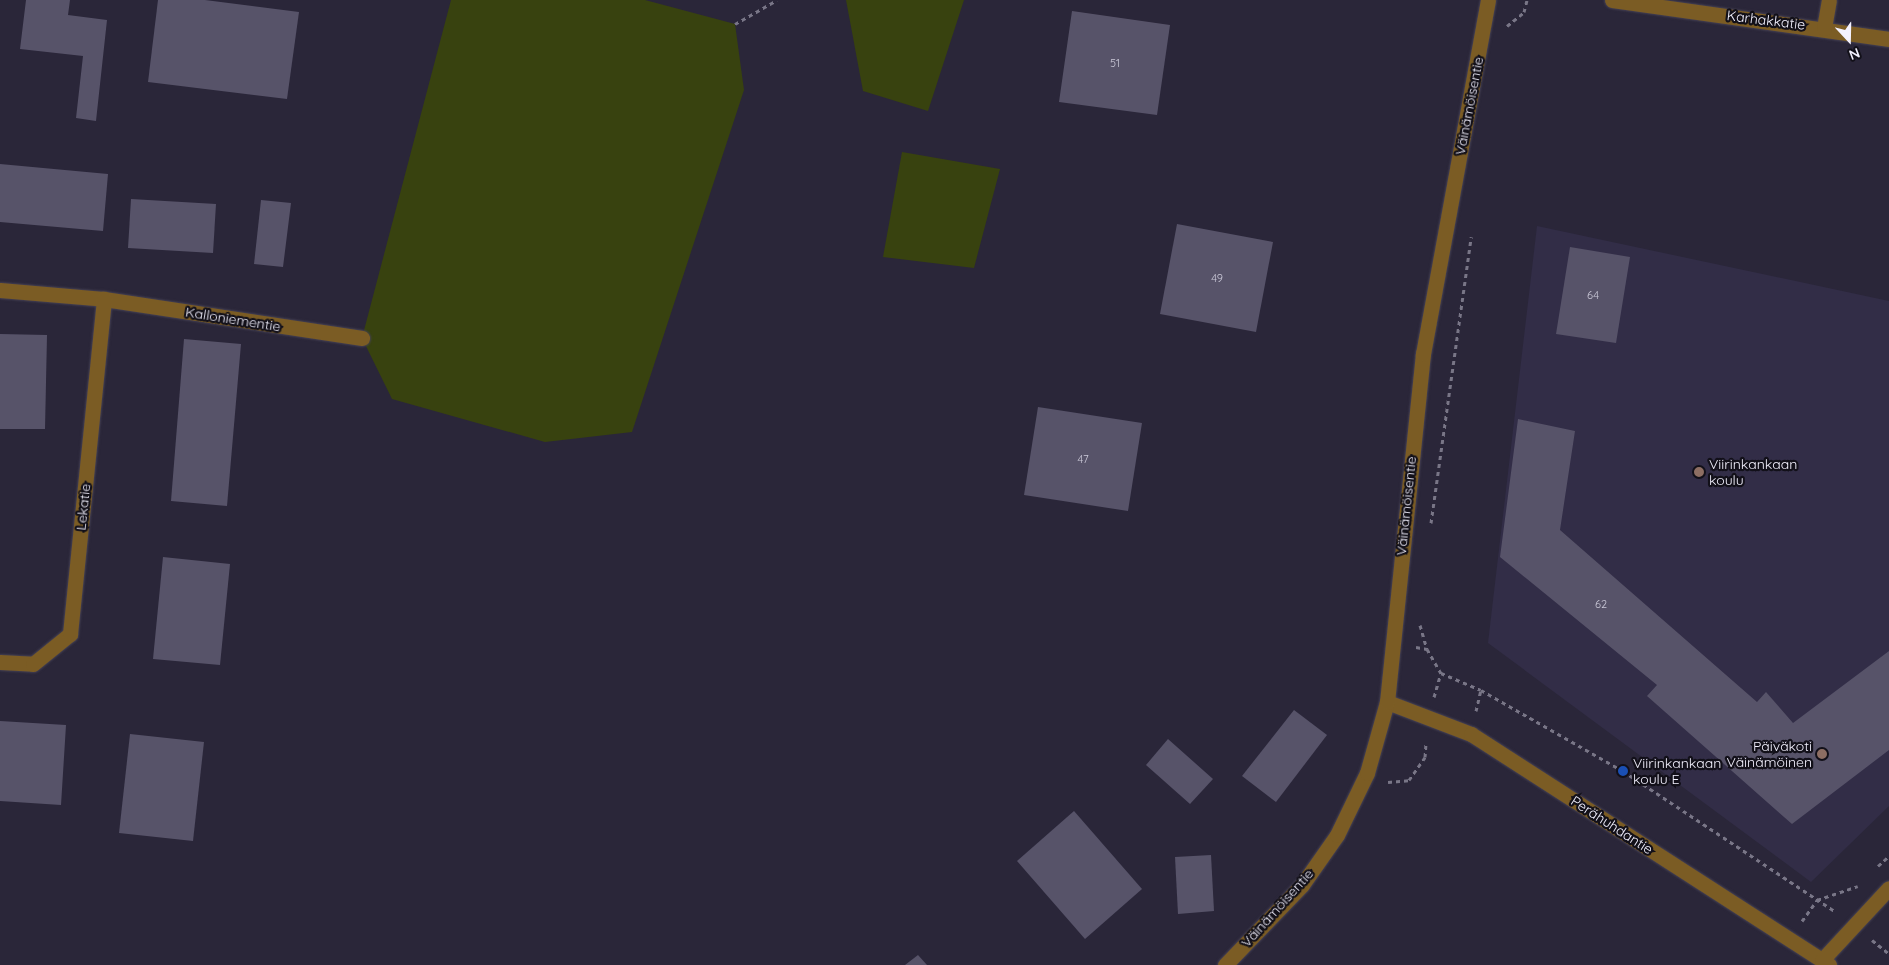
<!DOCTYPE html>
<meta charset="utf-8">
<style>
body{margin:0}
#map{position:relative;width:1889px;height:965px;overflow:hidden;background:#2a2639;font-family:Quicksand,sans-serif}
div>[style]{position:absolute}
.built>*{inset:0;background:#322d47}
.green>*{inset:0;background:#38420f}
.building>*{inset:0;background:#575369}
.path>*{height:3px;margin-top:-1.5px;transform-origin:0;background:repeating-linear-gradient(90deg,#797687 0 4px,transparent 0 8px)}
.roads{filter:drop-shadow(0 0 1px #464255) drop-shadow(0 0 1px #464255)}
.street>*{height:15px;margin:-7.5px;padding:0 7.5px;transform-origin:7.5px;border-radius:7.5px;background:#7b5c24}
.dots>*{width:14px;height:14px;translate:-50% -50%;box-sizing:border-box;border:2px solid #121019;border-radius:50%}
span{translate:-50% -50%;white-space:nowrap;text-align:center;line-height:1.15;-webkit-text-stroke:4.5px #121019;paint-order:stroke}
.number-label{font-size:11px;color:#cccad9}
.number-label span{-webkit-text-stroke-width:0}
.street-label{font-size:14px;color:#f3f1fe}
.poi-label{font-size:14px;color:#f3f1fe}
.left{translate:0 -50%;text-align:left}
.right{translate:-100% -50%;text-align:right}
.north{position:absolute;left:1824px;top:15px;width:50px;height:50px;-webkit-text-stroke:4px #121019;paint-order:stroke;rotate:159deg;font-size:14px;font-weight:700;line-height:20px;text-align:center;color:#f3f1fe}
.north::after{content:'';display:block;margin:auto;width:18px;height:22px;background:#f3f1fe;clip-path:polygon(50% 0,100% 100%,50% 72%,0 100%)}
</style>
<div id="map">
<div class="built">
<i style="clip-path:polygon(1537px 226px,1889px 301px,1889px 806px,1811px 882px,1488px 643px)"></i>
</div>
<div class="green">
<i style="clip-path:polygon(451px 0,645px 0,735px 24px,744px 90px,632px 432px,545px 442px,392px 399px,362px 338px)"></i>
<i style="clip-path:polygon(846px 0,964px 0,928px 111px,863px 91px)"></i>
<i style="clip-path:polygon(902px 152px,1000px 169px,974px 268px,883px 257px)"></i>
</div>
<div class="building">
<i style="clip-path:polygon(26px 0,70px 0,68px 15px,107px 20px,96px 121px,76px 118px,83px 56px,20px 49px)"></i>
<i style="clip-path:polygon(158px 0,205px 0,299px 12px,287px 99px,148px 82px)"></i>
<i style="clip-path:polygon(1072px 11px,1170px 25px,1157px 115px,1059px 102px)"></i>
<i style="clip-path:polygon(0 164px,108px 174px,103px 231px,0 222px)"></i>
<i style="clip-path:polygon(131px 199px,216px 204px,213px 253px,128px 248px)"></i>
<i style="clip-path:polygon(261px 200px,291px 203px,283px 267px,254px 264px)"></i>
<i style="clip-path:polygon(1177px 224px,1273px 242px,1256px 332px,1160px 314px)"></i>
<i style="clip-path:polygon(1570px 247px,1630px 257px,1616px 343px,1556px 334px)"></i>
<i style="clip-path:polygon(0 334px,47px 335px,45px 429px,0 429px)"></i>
<i style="clip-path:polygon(184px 339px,241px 344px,227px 506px,171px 501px)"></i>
<i style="clip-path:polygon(1038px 407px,1142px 423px,1128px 511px,1024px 495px)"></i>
<i style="clip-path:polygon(1518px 419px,1575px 431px,1560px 530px,1757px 702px,1766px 692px,1793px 723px,1889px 651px,1889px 750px,1792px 824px,1647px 696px,1657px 685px,1500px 557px)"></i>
<i style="clip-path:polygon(163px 557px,230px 564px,220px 665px,153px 659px)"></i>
<i style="clip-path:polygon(1294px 710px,1327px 735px,1276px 802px,1242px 776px)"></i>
<i style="clip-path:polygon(0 721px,66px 725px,61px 805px,0 801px)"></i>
<i style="clip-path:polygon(130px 734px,204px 742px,193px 841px,119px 833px)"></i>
<i style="clip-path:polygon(1168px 739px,1213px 779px,1190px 804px,1146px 765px)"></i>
<i style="clip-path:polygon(1074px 811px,1142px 889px,1085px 939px,1017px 861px)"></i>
<i style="clip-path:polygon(1211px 855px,1214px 911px,1178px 914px,1175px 857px)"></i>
<i style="clip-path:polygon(918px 955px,927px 965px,905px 965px)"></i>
</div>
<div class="path">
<i style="left:735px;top:24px;width:48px;rotate:-29.7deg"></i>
<i style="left:1507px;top:26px;width:22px;rotate:-39deg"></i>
<i style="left:1524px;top:12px;width:12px;rotate:-76deg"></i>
<i style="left:1431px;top:523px;width:289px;rotate:-82deg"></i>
<i style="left:1420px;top:625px;width:25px;rotate:74deg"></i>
<i style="left:1416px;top:647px;width:11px;rotate:10deg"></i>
<i style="left:1427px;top:649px;width:28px;rotate:60deg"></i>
<i style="left:1441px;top:673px;width:43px;rotate:23deg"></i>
<i style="left:1481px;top:690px;width:163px;rotate:29.7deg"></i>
<i style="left:1623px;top:771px;width:255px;rotate:33.5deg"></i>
<i style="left:1434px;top:697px;width:25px;rotate:-74deg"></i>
<i style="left:1476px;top:711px;width:22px;rotate:-77deg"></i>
<i style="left:1388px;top:782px;width:21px;rotate:-5deg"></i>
<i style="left:1409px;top:780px;width:28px;rotate:-55deg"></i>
<i style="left:1425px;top:757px;width:15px;rotate:-86deg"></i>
<i style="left:1878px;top:866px;width:15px;rotate:-42deg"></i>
<i style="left:1802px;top:921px;width:26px;rotate:-54deg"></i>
<i style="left:1817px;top:900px;width:43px;rotate:-18.9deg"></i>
<i style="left:1872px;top:940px;width:22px;rotate:39deg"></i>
</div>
<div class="roads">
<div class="street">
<i style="left:1612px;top:0;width:280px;rotate:8deg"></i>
<i style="left:1824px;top:28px;width:28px;rotate:-80deg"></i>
<i style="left:0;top:290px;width:104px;rotate:4.9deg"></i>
<i style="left:104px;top:299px;width:261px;rotate:8.6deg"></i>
<i style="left:0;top:662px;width:33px;rotate:3deg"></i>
<i style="left:33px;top:664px;width:48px;rotate:-39deg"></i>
<i style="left:70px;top:634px;width:337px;rotate:-84.2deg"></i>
<i style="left:1387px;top:702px;width:90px;rotate:20.9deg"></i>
<i style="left:1471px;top:734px;width:426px;rotate:32.8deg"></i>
<i style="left:1822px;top:960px;width:98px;rotate:-47.1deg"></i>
<i style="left:1225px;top:965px;width:111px;rotate:-46.1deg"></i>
<i style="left:1302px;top:885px;width:61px;rotate:-55deg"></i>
<i style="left:1337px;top:835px;width:69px;rotate:-64.2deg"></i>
<i style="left:1367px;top:773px;width:74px;rotate:-74.3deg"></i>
<i style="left:1387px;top:702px;width:350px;rotate:-84.1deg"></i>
<i style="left:1423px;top:354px;width:360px;rotate:-79.6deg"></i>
</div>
</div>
<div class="dots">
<i style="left:1699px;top:472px;background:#8d6e63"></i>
<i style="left:1822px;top:754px;background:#8d6e63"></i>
<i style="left:1623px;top:771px;background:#1a4fb4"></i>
</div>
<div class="number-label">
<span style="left:1115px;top:63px">51</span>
<span style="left:1217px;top:278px">49</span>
<span style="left:1593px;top:295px">64</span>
<span style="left:1083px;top:459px">47</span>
<span style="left:1601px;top:604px">62</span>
</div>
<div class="street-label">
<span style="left:1766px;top:20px;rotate:7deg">Karhakkatie</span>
<span style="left:1469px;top:106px;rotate:-79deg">Väinämöisentie</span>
<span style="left:233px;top:319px;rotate:9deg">Kalloniementie</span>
<span style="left:1406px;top:506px;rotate:-84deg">Väinämöisentie</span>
<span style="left:83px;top:507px;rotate:-84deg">Lekatie</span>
<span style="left:1612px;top:825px;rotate:33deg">Perähuhdantie</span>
<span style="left:1277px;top:908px;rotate:-48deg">Väinämöisentie</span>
</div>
<div class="poi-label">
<span class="left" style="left:1709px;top:472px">Viirinkankaan<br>koulu</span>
<span class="right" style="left:1812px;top:754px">Päiväkoti<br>Väinämöinen</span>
<span class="left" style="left:1633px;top:771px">Viirinkankaan<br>koulu E</span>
</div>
<div class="north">N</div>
</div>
